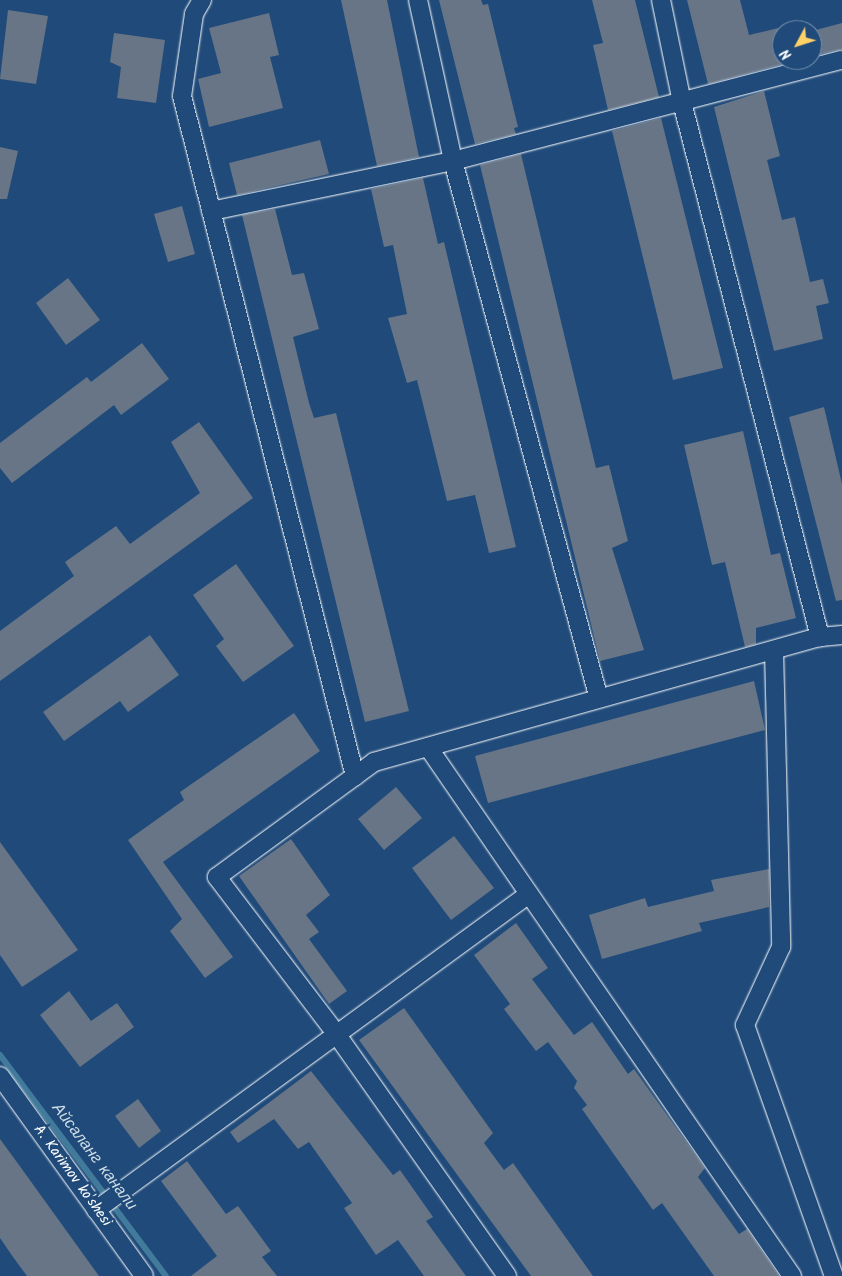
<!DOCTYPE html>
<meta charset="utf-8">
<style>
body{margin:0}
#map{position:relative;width:842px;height:1276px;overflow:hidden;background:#1f4a7a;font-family:Kalam,sans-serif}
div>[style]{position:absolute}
.stream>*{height:6px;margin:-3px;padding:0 3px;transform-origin:3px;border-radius:3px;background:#417a9a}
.building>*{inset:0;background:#677586}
.roads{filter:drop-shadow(0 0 1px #fff) drop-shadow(0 0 1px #fff)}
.street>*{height:18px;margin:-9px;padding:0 9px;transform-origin:9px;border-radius:9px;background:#1f4a7a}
span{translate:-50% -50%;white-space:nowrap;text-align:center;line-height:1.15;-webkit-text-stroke:5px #1f4a7a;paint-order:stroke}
.street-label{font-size:15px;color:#fff}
.water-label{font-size:16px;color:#d0dee6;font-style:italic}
.north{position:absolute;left:772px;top:20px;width:50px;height:50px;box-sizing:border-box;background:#1f4a7a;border:1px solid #7992af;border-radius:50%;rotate:230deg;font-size:14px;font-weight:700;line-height:20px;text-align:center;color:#fff}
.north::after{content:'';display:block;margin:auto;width:18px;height:22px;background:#ffd166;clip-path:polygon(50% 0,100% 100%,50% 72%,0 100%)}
</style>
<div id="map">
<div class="stream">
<i style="left:0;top:1055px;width:276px;rotate:53.1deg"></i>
</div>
<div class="building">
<i style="clip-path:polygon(341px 0,387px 0,419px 157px,377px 166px)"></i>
<i style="clip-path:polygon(439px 0,481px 0,483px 5px,488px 4px,518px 127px,514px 128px,516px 134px,475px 144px)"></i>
<i style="clip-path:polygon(592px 0,635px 0,659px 97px,608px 110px,593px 45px,603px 43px)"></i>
<i style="clip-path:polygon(687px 0,740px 0,749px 35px,787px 26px,789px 30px,782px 30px,782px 60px,798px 60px,708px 84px)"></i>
<i style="clip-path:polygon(8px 10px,48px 16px,36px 84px,0 79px)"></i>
<i style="clip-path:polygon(269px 13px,279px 55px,270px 57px,283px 108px,209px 127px,198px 79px,221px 73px,209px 28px)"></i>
<i style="clip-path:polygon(842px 23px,842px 49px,812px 56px,812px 31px)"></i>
<i style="clip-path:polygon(114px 33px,165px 40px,156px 103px,117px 98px,121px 67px,110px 62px)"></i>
<i style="clip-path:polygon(764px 91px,780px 156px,767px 160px,782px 220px,795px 217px,810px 282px,823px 279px,829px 303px,816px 306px,823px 339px,774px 351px,714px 107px)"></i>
<i style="clip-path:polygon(661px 118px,723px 368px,673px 380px,612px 131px)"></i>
<i style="clip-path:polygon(320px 140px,329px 174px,237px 195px,229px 163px)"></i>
<i style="clip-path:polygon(0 147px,18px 151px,7px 199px,0 199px)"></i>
<i style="clip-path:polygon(521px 154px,596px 468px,609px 465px,628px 541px,612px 548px,644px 650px,600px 661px,480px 165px)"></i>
<i style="clip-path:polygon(423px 178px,438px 244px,444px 242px,516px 547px,489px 553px,475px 495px,447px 501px,417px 380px,407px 383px,388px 318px,407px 314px,393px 245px,384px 247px,371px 189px)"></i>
<i style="clip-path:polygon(182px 206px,195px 254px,168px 262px,154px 214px)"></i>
<i style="clip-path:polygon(275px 209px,292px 275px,304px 273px,319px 329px,293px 337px,309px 403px,314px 418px,336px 413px,409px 711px,365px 722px,242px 215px)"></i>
<i style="clip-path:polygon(68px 278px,100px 320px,66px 345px,36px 303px)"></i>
<i style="clip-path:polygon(142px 343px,169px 379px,121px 415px,114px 405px,12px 483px,0 468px,0 443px,87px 377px,91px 382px)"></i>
<i style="clip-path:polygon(824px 407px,842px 484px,842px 600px,836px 601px,789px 417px)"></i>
<i style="clip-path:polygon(199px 422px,253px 498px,0 681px,0 631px,74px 576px,65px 562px,116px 526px,130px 544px,200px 493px,171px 442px)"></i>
<i style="clip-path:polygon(743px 431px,771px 555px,780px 553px,796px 618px,756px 628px,756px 644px,745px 647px,725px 562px,712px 565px,684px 445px)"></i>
<i style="clip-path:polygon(236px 564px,294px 646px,243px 682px,216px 646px,224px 639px,193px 595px)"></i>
<i style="clip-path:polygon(150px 635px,179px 675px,128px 712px,120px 701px,64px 741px,43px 712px)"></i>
<i style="clip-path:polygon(754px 681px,765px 730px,488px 803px,475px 756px)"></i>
<i style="clip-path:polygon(294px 713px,320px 751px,163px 862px,233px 957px,205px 978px,170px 931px,182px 919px,128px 840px,184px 800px,180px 792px)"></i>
<i style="clip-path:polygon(396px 787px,422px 818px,384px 850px,358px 819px)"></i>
<i style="clip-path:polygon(454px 836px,494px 888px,451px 920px,412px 868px)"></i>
<i style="clip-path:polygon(291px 839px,330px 895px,306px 915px,319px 932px,309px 939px,347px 991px,329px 1004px,239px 876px)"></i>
<i style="clip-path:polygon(0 842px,78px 950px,22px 987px,0 955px)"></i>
<i style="clip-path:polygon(769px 869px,769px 907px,699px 923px,702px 931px,602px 959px,589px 915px,645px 898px,648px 907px,714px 891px,711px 880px)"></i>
<i style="clip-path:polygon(516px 923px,548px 968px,532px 979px,574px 1035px,592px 1022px,628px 1074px,634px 1069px,705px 1168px,698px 1177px,739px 1234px,747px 1229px,779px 1276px,714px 1276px,662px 1203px,653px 1210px,582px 1109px,587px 1105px,574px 1088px,577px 1081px,548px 1042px,536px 1051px,504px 1009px,510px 1004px,474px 955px)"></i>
<i style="clip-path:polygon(69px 991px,91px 1021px,117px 1003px,134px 1027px,80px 1067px,40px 1015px)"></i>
<i style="clip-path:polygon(404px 1008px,493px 1133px,484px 1143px,504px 1170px,513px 1163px,593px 1276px,531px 1276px,359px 1040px)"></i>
<i style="clip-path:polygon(311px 1071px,393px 1175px,400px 1170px,433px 1217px,426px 1221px,466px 1276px,424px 1276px,398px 1240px,376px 1255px,344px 1208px,352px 1203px,309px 1142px,298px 1149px,274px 1119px,238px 1143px,230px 1132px)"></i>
<i style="clip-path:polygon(138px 1099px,161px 1131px,139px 1148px,115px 1116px)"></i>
<i style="clip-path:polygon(0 1139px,19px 1165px,99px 1276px,27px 1276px,13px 1257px,0 1238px)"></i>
<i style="clip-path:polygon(187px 1161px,226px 1214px,238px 1206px,271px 1251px,262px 1257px,277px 1276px,191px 1276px,217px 1256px,161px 1181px)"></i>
</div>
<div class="roads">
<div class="street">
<i style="left:202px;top:0;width:16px;rotate:120deg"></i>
<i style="left:194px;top:14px;width:83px;rotate:98.3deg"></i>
<i style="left:182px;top:96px;width:702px;rotate:75.73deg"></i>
<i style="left:418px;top:0;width:165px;rotate:77.7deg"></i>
<i style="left:453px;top:161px;width:557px;rotate:74.82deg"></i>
<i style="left:661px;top:0;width:104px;rotate:78.4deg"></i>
<i style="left:682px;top:102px;width:553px;rotate:75.54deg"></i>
<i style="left:211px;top:211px;width:247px;rotate:-11.7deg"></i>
<i style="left:453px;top:161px;width:402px;rotate:-14.6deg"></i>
<i style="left:774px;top:650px;width:297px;rotate:88.6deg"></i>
<i style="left:781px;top:947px;width:86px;rotate:114.8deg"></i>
<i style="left:745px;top:1025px;width:266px;rotate:70.5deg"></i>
<i style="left:428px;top:747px;width:642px;rotate:55.47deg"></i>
<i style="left:0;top:1076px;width:246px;rotate:54.2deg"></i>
<i style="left:96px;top:1210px;width:536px;rotate:-36.12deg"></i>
<i style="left:507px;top:1276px;width:294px;rotate:-125.2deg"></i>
<i style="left:338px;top:1036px;width:200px;rotate:-127.3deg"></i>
<i style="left:217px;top:877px;width:195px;rotate:-36.2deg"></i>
<i style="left:374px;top:762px;width:463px;rotate:-15.7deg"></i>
<i style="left:820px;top:637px;width:22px;rotate:-5deg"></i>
</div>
</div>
<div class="street-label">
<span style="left:72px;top:1176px;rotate:54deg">A. Karimov ko'shesi</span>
</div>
<div class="water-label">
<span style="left:94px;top:1157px;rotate:53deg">Айсаланг канали</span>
</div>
<div class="north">N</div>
</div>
